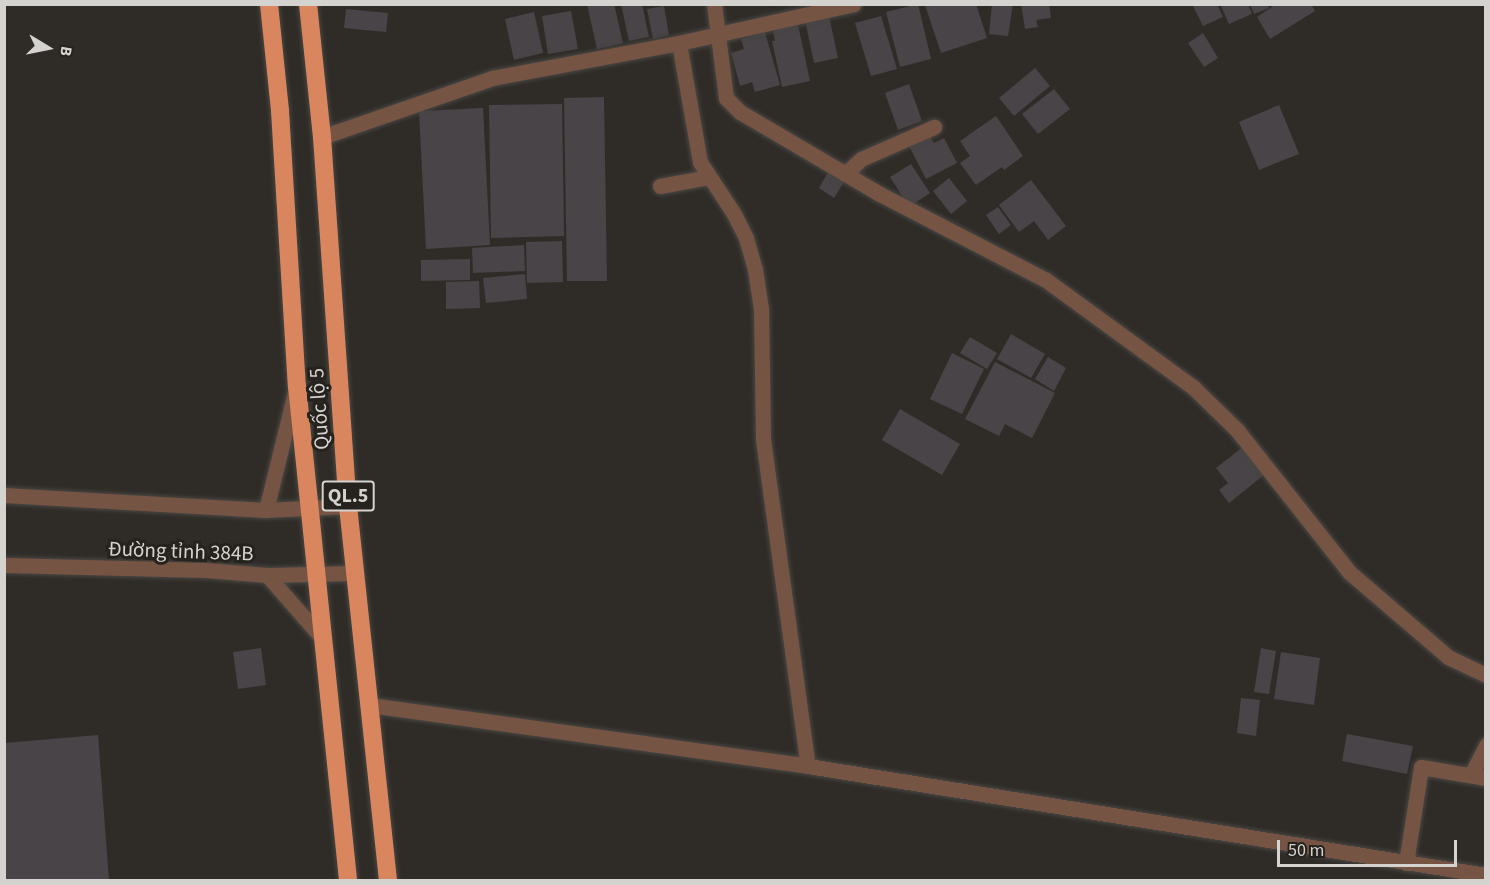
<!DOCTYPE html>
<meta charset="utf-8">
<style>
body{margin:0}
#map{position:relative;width:1490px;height:885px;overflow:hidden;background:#2f2c28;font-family:"Source Sans 3",sans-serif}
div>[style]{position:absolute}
.building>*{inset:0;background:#484447}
.roads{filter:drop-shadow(0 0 2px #4a4743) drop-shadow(0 0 2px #4a4743)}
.minor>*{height:15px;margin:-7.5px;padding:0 7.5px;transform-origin:7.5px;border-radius:7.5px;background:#765444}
.highway>*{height:18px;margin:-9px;padding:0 9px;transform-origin:9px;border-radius:9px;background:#d9865f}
span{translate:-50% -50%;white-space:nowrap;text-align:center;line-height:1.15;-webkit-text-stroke:6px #26221e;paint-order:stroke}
.shield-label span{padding:2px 4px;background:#26221e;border:2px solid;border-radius:4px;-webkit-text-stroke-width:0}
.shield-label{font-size:20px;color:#d5d3d0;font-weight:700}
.street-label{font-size:21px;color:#d5d3d0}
.frame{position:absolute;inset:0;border:6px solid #d5d3d0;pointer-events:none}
.north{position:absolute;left:18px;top:18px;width:60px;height:60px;-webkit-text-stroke:4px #26221e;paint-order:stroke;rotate:100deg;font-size:16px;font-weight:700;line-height:24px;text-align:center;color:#d5d3d0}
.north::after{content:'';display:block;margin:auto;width:21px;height:27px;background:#d5d3d0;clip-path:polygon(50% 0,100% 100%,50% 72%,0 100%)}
.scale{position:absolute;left:1277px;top:840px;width:180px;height:27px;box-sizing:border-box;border:3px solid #d5d3d0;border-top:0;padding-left:8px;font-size:18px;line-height:21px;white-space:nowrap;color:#d5d3d0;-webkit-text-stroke:4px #26221e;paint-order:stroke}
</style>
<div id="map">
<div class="building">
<i style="clip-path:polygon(587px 4px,614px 4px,623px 43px,597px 49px)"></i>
<i style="clip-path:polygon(621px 4px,642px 4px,649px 37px,629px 41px)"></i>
<i style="clip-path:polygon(918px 4px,931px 59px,900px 67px,886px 12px)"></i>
<i style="clip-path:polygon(976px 4px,987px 38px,941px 53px,925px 5px)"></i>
<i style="clip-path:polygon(992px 4px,1013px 4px,1008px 36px,989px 34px)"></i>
<i style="clip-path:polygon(1021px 4px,1049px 4px,1051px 18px,1036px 20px,1038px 27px,1025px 29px)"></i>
<i style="clip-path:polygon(1192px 4px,1217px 4px,1223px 17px,1203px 26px)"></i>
<i style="clip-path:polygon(1220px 4px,1248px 4px,1252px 14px,1229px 24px)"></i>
<i style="clip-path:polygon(1250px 4px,1267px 4px,1269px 8px,1254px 14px)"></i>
<i style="clip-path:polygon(1276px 4px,1311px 4px,1315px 11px,1270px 39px,1257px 17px)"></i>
<i style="clip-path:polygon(664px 6px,669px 35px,653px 39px,647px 9px)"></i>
<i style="clip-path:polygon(346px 9px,388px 13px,386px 32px,344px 28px)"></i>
<i style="clip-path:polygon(571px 11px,578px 49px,548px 54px,542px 16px)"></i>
<i style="clip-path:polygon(534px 12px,543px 53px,514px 60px,505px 19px)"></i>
<i style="clip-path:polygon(829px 16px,838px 58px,814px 63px,805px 20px)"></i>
<i style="clip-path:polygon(881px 16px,897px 69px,871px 76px,855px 23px)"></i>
<i style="clip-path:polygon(797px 20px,810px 81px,782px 87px,772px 41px,775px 41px,772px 26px)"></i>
<i style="clip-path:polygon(765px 32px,780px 85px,755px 92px,752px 82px,740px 86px,731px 53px,744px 49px,741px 39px)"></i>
<i style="clip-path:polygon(1203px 33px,1218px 58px,1204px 67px,1188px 43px)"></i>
<i style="clip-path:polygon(1035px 68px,1050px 86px,1014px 116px,999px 98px)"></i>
<i style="clip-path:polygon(909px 84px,922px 121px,898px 130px,885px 93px)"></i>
<i style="clip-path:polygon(1054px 89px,1070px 109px,1038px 134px,1022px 114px)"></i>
<i style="clip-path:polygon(604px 97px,607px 281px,567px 281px,564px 98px)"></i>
<i style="clip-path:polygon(562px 104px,564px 236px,491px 238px,489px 105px)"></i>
<i style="clip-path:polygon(1279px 105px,1299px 154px,1259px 170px,1239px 122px)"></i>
<i style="clip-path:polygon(483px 108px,490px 245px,426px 249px,419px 111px)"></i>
<i style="clip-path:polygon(996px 116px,1023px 156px,1004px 170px,1002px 167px,976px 185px,960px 163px,970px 156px,960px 141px)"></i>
<i style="clip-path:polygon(929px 135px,934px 143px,944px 138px,957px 163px,926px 179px,909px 146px)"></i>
<i style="clip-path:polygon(911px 164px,930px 193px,909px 207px,890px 177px)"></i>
<i style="clip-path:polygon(828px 172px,844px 182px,834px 198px,819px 188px)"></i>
<i style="clip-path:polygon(949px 178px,967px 201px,951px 214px,933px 191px)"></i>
<i style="clip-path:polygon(1031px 180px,1066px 226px,1048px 240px,1034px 221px,1019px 232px,999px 205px)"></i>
<i style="clip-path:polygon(998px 207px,1011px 225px,999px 234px,986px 215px)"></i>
<i style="clip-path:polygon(562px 241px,563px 282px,527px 283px,526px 242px)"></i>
<i style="clip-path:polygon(524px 245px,525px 271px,473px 273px,472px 248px)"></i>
<i style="clip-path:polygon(470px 259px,470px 280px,421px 281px,421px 260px)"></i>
<i style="clip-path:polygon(525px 274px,527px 299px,486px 303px,483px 278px)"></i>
<i style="clip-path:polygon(479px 281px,480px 308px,446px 309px,446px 282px)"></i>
<i style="clip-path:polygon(1011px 334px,1045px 354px,1031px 378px,997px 359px)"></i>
<i style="clip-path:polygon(970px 337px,997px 353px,987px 369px,960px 353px)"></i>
<i style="clip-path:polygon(952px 353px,984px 369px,962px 414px,930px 399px)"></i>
<i style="clip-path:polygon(1048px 357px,1066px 368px,1054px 391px,1035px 379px)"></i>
<i style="clip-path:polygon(995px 362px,1055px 393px,1032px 438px,1005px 424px,999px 436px,965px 419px)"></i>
<i style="clip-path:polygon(900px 409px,960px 444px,942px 475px,882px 440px)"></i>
<i style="clip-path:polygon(1243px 447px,1264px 475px,1229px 503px,1219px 490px,1228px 483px,1216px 468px)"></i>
<i style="clip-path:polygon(261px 648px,266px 685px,238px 689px,233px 652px)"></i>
<i style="clip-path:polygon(1261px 648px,1276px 651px,1269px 694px,1254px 692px)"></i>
<i style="clip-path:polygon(1281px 652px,1320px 658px,1314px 705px,1274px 699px)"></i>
<i style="clip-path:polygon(1241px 698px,1260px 700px,1256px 736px,1237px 733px)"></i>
<i style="clip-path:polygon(1347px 734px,1413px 746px,1407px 774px,1342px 761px)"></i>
<i style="clip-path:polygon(98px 735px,109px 880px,4px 880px,4px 743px)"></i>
</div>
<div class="roads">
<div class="minor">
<i style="left:714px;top:4px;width:95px;rotate:82.7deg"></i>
<i style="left:726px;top:98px;width:20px;rotate:45deg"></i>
<i style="left:740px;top:112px;width:162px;rotate:30.4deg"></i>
<i style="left:880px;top:194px;width:187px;rotate:27.4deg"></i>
<i style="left:1046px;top:280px;width:182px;rotate:36.1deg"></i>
<i style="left:1193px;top:387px;width:62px;rotate:44.3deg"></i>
<i style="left:1237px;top:430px;width:181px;rotate:51.7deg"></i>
<i style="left:1349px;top:572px;width:130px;rotate:40.6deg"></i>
<i style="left:1448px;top:657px;width:42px;rotate:25.3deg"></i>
<i style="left:679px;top:43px;width:121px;rotate:80deg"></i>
<i style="left:700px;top:162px;width:62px;rotate:56.8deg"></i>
<i style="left:734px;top:214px;width:27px;rotate:63deg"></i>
<i style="left:746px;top:238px;width:32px;rotate:74deg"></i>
<i style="left:755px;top:269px;width:40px;rotate:81.5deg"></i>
<i style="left:761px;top:309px;width:130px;rotate:89.1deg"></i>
<i style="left:763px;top:439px;width:330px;rotate:82.2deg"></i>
<i style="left:322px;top:137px;width:180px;rotate:-19.1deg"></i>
<i style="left:492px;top:78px;width:190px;rotate:-10.6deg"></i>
<i style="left:679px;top:43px;width:179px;rotate:-12.6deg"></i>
<i style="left:845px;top:174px;width:22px;rotate:-43deg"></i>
<i style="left:861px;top:159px;width:80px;rotate:-23.7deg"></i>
<i style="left:660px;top:186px;width:50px;rotate:-10.4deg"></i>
<i style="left:4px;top:495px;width:262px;rotate:3.3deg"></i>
<i style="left:266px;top:510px;width:82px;rotate:-2.8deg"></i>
<i style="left:266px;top:510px;width:122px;rotate:-76.2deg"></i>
<i style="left:4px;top:565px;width:202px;rotate:1.4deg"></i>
<i style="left:206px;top:570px;width:61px;rotate:4.7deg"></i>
<i style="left:267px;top:575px;width:89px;rotate:-1.3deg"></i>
<i style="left:267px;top:575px;width:86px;rotate:48.8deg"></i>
<i style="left:370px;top:705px;width:442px;rotate:7.9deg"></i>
<i style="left:808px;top:766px;width:687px;rotate:9.13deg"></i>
<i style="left:1471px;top:775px;width:34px;rotate:-63deg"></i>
<i style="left:1406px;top:863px;width:97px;rotate:-81.1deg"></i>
<i style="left:1421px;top:767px;width:66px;rotate:9.6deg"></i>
</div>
<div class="highway">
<i style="left:269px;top:4px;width:108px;rotate:84.1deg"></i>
<i style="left:280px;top:111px;width:276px;rotate:86.5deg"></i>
<i style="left:297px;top:386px;width:497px;rotate:84.1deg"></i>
<i style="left:308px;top:4px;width:134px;rotate:84deg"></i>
<i style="left:322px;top:137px;width:370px;rotate:86deg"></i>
<i style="left:348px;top:506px;width:376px;rotate:83.9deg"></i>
</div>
</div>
<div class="shield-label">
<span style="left:348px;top:496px">QL.5</span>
</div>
<div class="street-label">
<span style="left:319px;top:409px;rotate:-94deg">Quốc lộ 5</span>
<span style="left:181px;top:551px;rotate:2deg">Đường tỉnh 384B</span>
</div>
<div class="frame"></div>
<div class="north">B</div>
<div class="scale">50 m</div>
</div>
